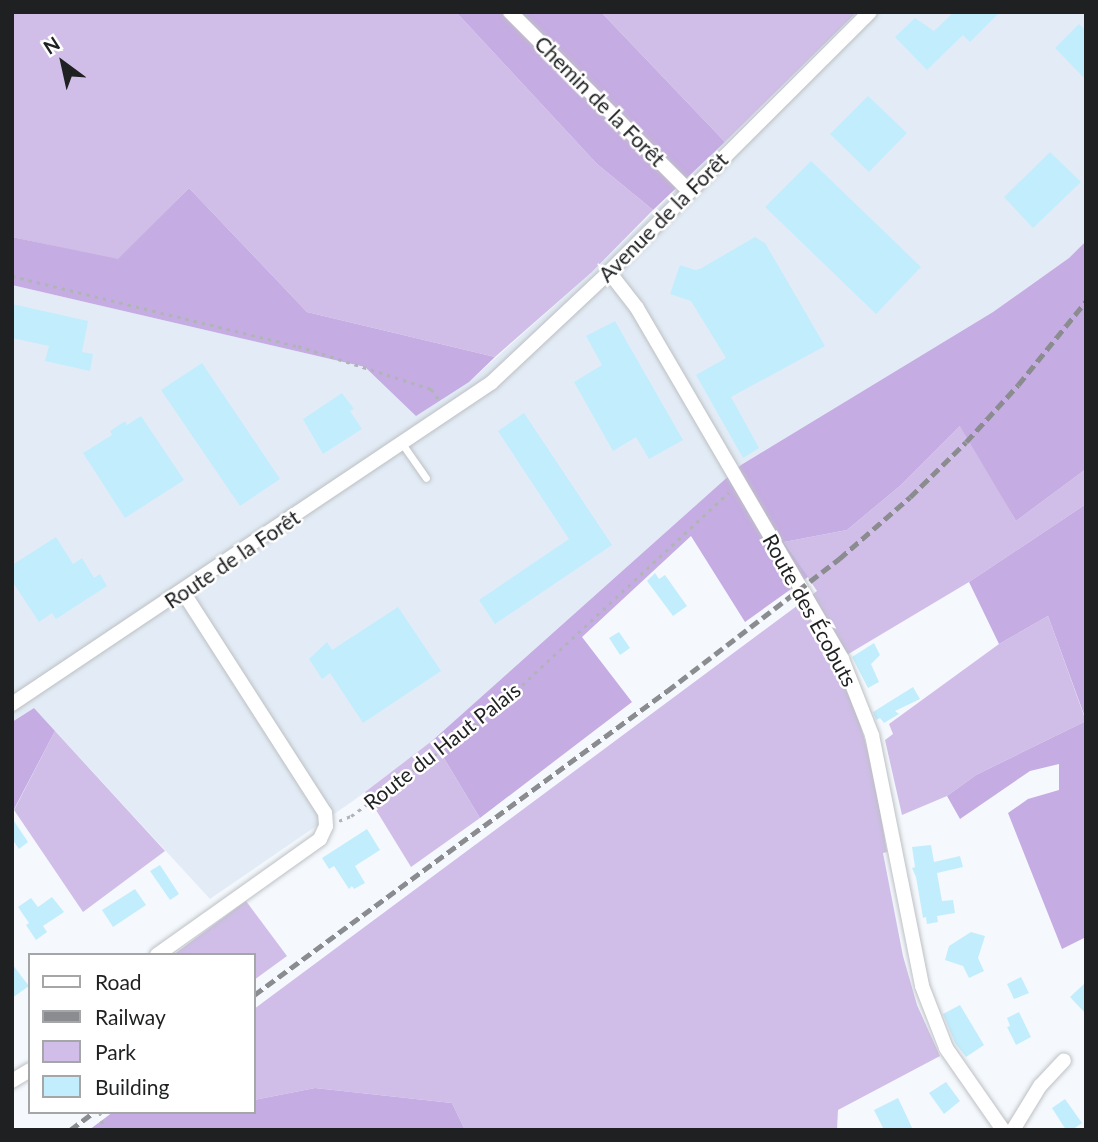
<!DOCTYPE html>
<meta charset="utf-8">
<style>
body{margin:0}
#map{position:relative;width:1098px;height:1142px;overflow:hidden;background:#f5f9fd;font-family:Lato,sans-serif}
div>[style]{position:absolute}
.built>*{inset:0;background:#e3ecf6}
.green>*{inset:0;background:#d0bee8}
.forest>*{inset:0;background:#c5ace3}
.building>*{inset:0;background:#c2edfc}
.path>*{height:2.5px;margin-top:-1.25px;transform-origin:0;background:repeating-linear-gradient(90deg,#b1b4b7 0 3.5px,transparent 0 8.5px)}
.roads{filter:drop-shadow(0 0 2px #bdc0c4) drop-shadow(0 0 2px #bdc0c4)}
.lane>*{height:7px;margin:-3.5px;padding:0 3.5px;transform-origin:3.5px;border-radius:3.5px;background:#fff}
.street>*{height:14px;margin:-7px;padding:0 7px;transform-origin:7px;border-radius:7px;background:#fff}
.rail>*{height:4.5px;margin-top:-2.25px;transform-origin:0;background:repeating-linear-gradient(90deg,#8a8c8f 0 10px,transparent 0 15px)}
span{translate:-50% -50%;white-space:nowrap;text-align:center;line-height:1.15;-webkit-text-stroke:5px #fff;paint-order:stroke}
.street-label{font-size:21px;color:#1f2022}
.frame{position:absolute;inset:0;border:14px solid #1f2022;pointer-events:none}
.legend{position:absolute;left:28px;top:953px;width:228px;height:161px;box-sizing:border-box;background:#fff;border:2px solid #a5a6a7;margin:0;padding:9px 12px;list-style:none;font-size:21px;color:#1f2022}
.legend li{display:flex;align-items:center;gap:14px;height:35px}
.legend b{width:35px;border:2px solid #a5a6a7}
.north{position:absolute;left:28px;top:28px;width:70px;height:70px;-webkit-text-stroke:5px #fff;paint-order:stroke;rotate:327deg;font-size:19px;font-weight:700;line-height:28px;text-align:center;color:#1f2022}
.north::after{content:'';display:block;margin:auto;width:24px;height:32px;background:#1f2022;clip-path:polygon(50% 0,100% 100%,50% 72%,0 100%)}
</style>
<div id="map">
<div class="built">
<i style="clip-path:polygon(857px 12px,1086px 12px,1086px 241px,1069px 258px,993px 312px,741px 465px,433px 740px,353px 801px,210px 899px,34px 708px,12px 722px,12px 285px,365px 367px,469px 382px,592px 272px)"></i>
</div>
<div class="green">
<i style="clip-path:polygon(12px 12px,456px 12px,597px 164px,653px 210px,592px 272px,495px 357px,307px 312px,189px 188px,118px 260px,12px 237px)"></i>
<i style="clip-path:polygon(601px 12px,857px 12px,725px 142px)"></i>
<i style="clip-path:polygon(961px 425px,1016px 521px,1086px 469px,1086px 504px,969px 582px,835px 662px,857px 712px,873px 770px,887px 852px,883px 853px,903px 956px,917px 1005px,940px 1056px,838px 1110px,837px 1130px,465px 1130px,452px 1103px,315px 1088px,254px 1100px,254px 1009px,817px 591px,784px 542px,847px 530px,901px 485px)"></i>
<i style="clip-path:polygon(1048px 616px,1086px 721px,976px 775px,947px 796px,902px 815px,885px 740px,893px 734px,889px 724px,999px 644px)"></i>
<i style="clip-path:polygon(55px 731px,165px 851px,83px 912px,14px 810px)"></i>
<i style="clip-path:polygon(433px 740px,480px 818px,411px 867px,365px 792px)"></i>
<i style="clip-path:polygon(246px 901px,287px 956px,254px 980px,254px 955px,173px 955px)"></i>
</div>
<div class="forest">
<i style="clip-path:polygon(456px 12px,601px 12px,725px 142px,653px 210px,597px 164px)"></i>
<i style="clip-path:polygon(189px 188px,307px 312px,495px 357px,469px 382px,416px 416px,365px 367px,12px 285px,12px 237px,118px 259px)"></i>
<i style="clip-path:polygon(1086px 241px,1086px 469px,1016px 521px,960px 426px,901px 485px,847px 530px,784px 542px,808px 577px,745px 622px,691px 536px,582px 637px,632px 702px,480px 818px,433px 740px,741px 465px,993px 312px,1069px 258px)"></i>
<i style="clip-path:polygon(1086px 504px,1086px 720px,1048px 616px,999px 644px,969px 582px)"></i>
<i style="clip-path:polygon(34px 708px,55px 731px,12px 813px,12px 722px)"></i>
<i style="clip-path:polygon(1086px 721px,1086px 937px,1062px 949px,1008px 813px,1028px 799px,1059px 790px,1059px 764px,1030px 771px,960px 819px,947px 796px,976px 775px)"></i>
<i style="clip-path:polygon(315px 1088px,452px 1103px,465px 1130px,89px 1130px,113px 1112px,254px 1112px,254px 1100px)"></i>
</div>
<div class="building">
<i style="clip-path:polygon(954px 12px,1000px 12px,970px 42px,963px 35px,927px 70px,895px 37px,915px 18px,934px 31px)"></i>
<i style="clip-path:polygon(1079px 24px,1086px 30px,1086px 80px,1055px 48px)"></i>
<i style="clip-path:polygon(868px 96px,907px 133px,869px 172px,830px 134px)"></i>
<i style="clip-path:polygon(1050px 152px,1081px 182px,1033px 228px,1004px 197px)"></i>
<i style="clip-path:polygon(811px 161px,921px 267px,876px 314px,765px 207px)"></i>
<i style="clip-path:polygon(755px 237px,765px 243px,825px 346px,731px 397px,759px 448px,743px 458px,696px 375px,726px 358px,691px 301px,670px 294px,680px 265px,695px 270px,700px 269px)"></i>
<i style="clip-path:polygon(12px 304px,88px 321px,82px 352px,93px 354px,90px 371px,45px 361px,49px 346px,12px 338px)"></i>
<i style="clip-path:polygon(615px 321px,683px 440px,649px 459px,636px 437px,613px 451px,574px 382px,602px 365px,586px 336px)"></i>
<i style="clip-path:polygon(202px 363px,280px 479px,240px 506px,161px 390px)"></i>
<i style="clip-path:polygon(342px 393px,354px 409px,350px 411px,362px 429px,323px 454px,303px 419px)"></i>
<i style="clip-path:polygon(524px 413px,612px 545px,495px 624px,479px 600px,569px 539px,498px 431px)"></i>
<i style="clip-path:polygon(141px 416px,184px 480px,125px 518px,83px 453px,112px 435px,110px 431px,125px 421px,127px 425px)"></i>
<i style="clip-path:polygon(56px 537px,73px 564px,82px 558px,94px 578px,100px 574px,107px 586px,56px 619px,52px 613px,39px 622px,12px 581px,12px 565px)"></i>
<i style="clip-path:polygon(655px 573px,659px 579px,665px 575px,687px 606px,673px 616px,647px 581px)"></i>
<i style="clip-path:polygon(398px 607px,441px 671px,363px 723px,330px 673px,322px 679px,309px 659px,327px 642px,332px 650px)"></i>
<i style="clip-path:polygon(619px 632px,630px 648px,620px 655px,609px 638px)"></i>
<i style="clip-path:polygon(874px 643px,880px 655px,871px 664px,879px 682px,868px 688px,852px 657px)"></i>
<i style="clip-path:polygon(913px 687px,920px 699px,895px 711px,899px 714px,884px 723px,880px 718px,876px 720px,873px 712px)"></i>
<i style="clip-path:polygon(12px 818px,28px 842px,19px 849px,12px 839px)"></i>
<i style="clip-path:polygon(367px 829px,380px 850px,355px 866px,365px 883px,354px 889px,352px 886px,349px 889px,334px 866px,329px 869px,322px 858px)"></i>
<i style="clip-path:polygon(931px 845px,934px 862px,960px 856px,963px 867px,937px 873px,942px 901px,953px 900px,955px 913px,937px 916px,938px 922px,927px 924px,926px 917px,923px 918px,916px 877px,912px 868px,915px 867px,912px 847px)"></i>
<i style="clip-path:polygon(160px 865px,179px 894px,170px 900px,150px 871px)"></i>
<i style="clip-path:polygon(135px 889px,146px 905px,113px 927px,102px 910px)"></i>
<i style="clip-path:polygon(52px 897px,64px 912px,43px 926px,47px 932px,36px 940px,26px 925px,29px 923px,18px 907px,31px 898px,38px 907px)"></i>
<i style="clip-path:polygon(971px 932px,985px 936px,978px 958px,984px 971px,969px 978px,963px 966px,945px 960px,949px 946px)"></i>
<i style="clip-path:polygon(12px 964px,29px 986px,12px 998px)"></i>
<i style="clip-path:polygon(1021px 977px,1029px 993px,1014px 999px,1007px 984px)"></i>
<i style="clip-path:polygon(1086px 982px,1086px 1014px,1070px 997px)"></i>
<i style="clip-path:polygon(960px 1005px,984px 1045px,966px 1057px,955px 1043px,943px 1014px)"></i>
<i style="clip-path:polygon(1019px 1012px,1031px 1037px,1016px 1045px,1007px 1027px,1010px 1026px,1007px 1018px)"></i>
<i style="clip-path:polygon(946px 1082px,960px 1101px,944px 1114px,929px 1093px)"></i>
<i style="clip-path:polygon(898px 1098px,908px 1119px,913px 1130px,884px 1130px,874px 1110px)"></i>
<i style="clip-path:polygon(1065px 1099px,1082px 1123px,1072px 1130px,1066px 1130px,1052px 1108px)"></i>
</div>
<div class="path">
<i style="left:12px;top:276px;width:294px;rotate:13.8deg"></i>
<i style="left:298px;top:346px;width:140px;rotate:17.9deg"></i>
<i style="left:431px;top:389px;width:15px;rotate:53deg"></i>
<i style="left:339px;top:821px;width:13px;rotate:-23deg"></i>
<i style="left:351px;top:816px;width:173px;rotate:-36.1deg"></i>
<i style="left:491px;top:714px;width:325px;rotate:-43deg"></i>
<i style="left:100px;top:1112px;width:18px;rotate:77deg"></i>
</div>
<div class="roads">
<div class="lane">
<i style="left:403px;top:445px;width:40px;rotate:55.1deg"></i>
</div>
<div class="street">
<i style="left:510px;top:12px;width:253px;rotate:45deg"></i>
<i style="left:609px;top:272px;width:46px;rotate:52.1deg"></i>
<i style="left:637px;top:308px;width:406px;rotate:59.7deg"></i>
<i style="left:842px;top:659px;width:82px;rotate:68.5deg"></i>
<i style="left:872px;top:735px;width:256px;rotate:78.7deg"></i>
<i style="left:922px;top:986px;width:66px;rotate:68.8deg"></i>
<i style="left:946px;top:1048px;width:100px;rotate:55.2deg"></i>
<i style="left:12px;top:704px;width:577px;rotate:-33.83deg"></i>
<i style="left:491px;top:383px;width:162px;rotate:-43.2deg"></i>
<i style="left:609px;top:272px;width:368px;rotate:-44.9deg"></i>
<i style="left:157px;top:955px;width:200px;rotate:-35.4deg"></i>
<i style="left:320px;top:839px;width:14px;rotate:-65deg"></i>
<i style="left:326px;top:826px;width:13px;rotate:-94deg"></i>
<i style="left:325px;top:813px;width:263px;rotate:-122.7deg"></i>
<i style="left:12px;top:1081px;width:21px;rotate:-31deg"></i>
<i style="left:1013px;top:1130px;width:52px;rotate:-58.5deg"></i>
<i style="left:1040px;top:1086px;width:35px;rotate:-47deg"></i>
</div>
</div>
<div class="rail">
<i style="left:254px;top:995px;width:513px;rotate:-36.36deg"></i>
<i style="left:667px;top:691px;width:217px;rotate:-37.5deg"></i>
<i style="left:839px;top:559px;width:94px;rotate:-41.1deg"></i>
<i style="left:910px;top:497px;width:78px;rotate:-44.5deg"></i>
<i style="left:966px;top:442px;width:77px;rotate:-47.6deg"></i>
<i style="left:1018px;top:385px;width:108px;rotate:-51deg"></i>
<i style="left:70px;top:1130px;width:30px;rotate:-37deg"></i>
</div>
<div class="street-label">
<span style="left:600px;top:101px;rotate:45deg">Chemin de la Forêt</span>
<span style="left:663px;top:217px;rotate:-45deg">Avenue de la Forêt</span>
<span style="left:232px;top:559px;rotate:-34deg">Route de la Forêt</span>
<span style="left:810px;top:610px;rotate:61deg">Route des Écobuts</span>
<span style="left:442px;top:746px;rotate:-38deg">Route du Haut Palais</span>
</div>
<div class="frame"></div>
<ul class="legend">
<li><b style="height:9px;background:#fff"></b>Road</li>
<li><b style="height:9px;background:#8a8c8f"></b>Railway</li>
<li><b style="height:19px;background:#d0bee8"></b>Park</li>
<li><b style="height:19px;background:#c2edfc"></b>Building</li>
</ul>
<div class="north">N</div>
</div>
